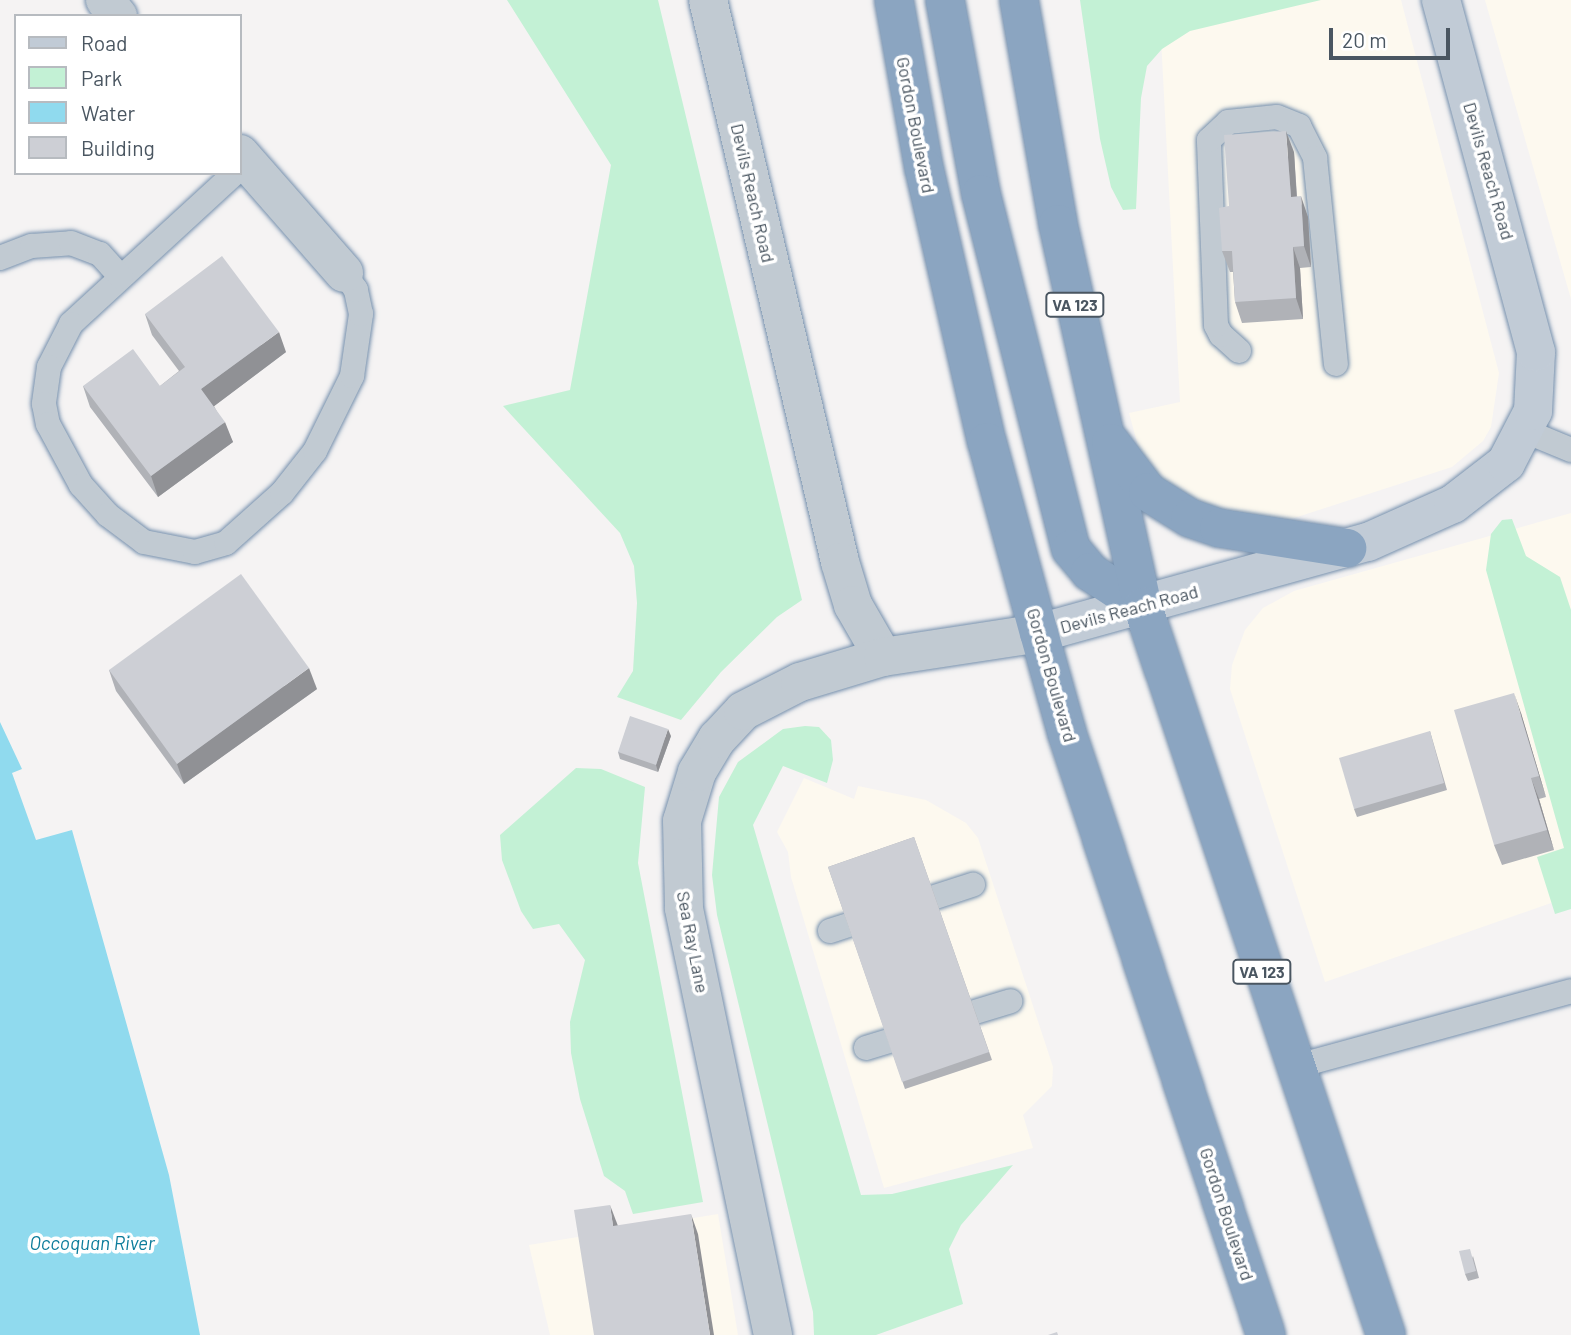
<!DOCTYPE html>
<style>
body{margin:0}
#map{position:relative;width:1571px;height:1335px;overflow:hidden;background:#f5f3f3;font-family:Barlow,sans-serif}
div>[style]{position:absolute}
.commercial>*{inset:0;background:#fdf9ef}
.green>*{inset:0;background:#c3f1d5}
.water>*{inset:0;background:#90daee}
.roads{filter:drop-shadow(0 0 2px #7690ad) drop-shadow(0 0 2px #7690ad)}
.lane>*{height:24px;margin:-12px;padding:0 12px;transform-origin:12px;border-radius:12px;background:#c1cad2}
.street>*{height:38px;margin:-19px;padding:0 19px;transform-origin:19px;border-radius:19px;background:#c1cad2}
.secondary>*{height:38px;margin:-19px;padding:0 19px;transform-origin:19px;border-radius:19px;background:#c1cbd6}
.highway>*{height:38px;margin:-19px;padding:0 19px;transform-origin:19px;border-radius:19px;background:#8ba5c1}
.wall>*{inset:0;background:#b0b2b7}
.shaded-wall>*{inset:0;background:#909195}
.building>*{inset:0;background:#cdcfd5}
span{translate:-50% -50%;white-space:nowrap;text-align:center;line-height:1.15;-webkit-text-stroke:7px #fff;paint-order:stroke}
.shield-label span{padding:2px 5px;background:#fff;border:2px solid;border-radius:5px;-webkit-text-stroke-width:0}
.shield-label{font-size:16px;color:#4a5661;font-weight:700}
.street-label{font-size:18px;color:#4a5661}
.water-label{font-size:19px;color:#0c7c9b;font-style:italic}
.legend{position:absolute;left:14px;top:14px;width:228px;height:161px;box-sizing:border-box;background:#fff;border:2px solid #b7bbc0;margin:0;padding:9px 12px;list-style:none;font-size:21px;color:#4a5661}
.legend li{display:flex;align-items:center;gap:14px;height:35px}
.legend b{width:35px;border:2px solid #b7bbc0}
.scale{position:absolute;left:1329px;top:28px;width:121px;height:32px;box-sizing:border-box;border:4px solid #4a5661;border-top:0;padding-left:9px;font-size:21px;line-height:24px;white-space:nowrap;color:#4a5661;-webkit-text-stroke:5px #fff;paint-order:stroke}
</style>
<div id="map">
<div class="commercial">
<i style="clip-path:polygon(1159px 0,1401px 0,1499px 373px,1491px 427px,1483px 441px,1452px 467px,1291px 519px,1266px 521px,1244px 519px,1175px 494px,1150px 465px,1138px 446px,1129px 413px,1180px 402px)"></i>
<i style="clip-path:polygon(1485px 0,1571px 0,1571px 299px)"></i>
<i style="clip-path:polygon(1571px 513px,1571px 896px,1325px 982px,1230px 689px,1232px 665px,1245px 630px,1263px 608px,1294px 591px)"></i>
<i style="clip-path:polygon(804px 778px,854px 799px,858px 786px,926px 800px,966px 823px,978px 838px,1053px 1067px,1052px 1086px,1023px 1115px,1033px 1148px,884px 1188px,791px 877px,788px 852px,777px 832px)"></i>
<i style="clip-path:polygon(718px 1214px,738px 1335px,550px 1335px,529px 1245px)"></i>
</div>
<div class="green">
<i style="clip-path:polygon(507px 0,658px 0,802px 600px,777px 617px,721px 672px,681px 720px,617px 697px,633px 671px,637px 603px,634px 566px,620px 533px,503px 406px,570px 390px,611px 165px)"></i>
<i style="clip-path:polygon(1080px 0,1321px 0,1190px 31px,1162px 49px,1147px 66px,1141px 98px,1136px 209px,1123px 210px,1111px 187px,1100px 139px)"></i>
<i style="clip-path:polygon(1512px 519px,1526px 556px,1560px 577px,1571px 610px,1571px 909px,1555px 914px,1537px 857px,1564px 848px,1486px 570px,1491px 534px,1502px 520px)"></i>
<i style="clip-path:polygon(805px 726px,819px 727px,831px 740px,833px 760px,827px 783px,783px 766px,753px 825px,861px 1195px,892px 1194px,1013px 1165px,961px 1225px,949px 1249px,963px 1304px,876px 1335px,814px 1335px,813px 1312px,717px 915px,712px 875px,719px 797px,738px 762px,783px 729px)"></i>
<i style="clip-path:polygon(576px 768px,601px 769px,645px 787px,638px 863px,703px 1202px,633px 1214px,625px 1191px,604px 1176px,580px 1099px,571px 1053px,570px 1022px,585px 960px,559px 924px,533px 929px,521px 911px,502px 860px,500px 835px)"></i>
</div>
<div class="water">
<i style="clip-path:polygon(0 722px,22px 769px,12px 773px,36px 840px,72px 830px,169px 1175px,200px 1335px,0 1335px)"></i>
</div>
<div class="roads">
<div class="lane">
<i style="left:235px;top:173px;width:223px;rotate:137.4deg"></i>
<i style="left:71px;top:324px;width:48px;rotate:117.1deg"></i>
<i style="left:49px;top:367px;width:37px;rotate:98deg"></i>
<i style="left:44px;top:404px;width:20px;rotate:79deg"></i>
<i style="left:48px;top:424px;width:69px;rotate:61.6deg"></i>
<i style="left:81px;top:485px;width:40px;rotate:48deg"></i>
<i style="left:108px;top:515px;width:45px;rotate:36.9deg"></i>
<i style="left:144px;top:542px;width:52px;rotate:11.1deg"></i>
<i style="left:195px;top:552px;width:32px;rotate:-16deg"></i>
<i style="left:226px;top:543px;width:75px;rotate:-41.8deg"></i>
<i style="left:282px;top:493px;width:53px;rotate:-51.8deg"></i>
<i style="left:315px;top:451px;width:84px;rotate:-63.7deg"></i>
<i style="left:352px;top:376px;width:63px;rotate:-81.7deg"></i>
<i style="left:361px;top:314px;width:25px;rotate:-102deg"></i>
<i style="left:356px;top:290px;width:21px;rotate:-125deg"></i>
<i style="left:0;top:258px;width:34px;rotate:-21deg"></i>
<i style="left:32px;top:246px;width:39px;rotate:-4deg"></i>
<i style="left:71px;top:243px;width:31px;rotate:21deg"></i>
<i style="left:100px;top:254px;width:31px;rotate:48deg"></i>
<i style="left:1239px;top:351px;width:24px;rotate:-138deg"></i>
<i style="left:1221px;top:335px;width:11px;rotate:-117deg"></i>
<i style="left:1216px;top:325px;width:185px;rotate:-92.2deg"></i>
<i style="left:1209px;top:140px;width:26px;rotate:-43deg"></i>
<i style="left:1228px;top:122px;width:49px;rotate:-5.8deg"></i>
<i style="left:1277px;top:117px;width:24px;rotate:22deg"></i>
<i style="left:1299px;top:126px;width:36px;rotate:63deg"></i>
<i style="left:1315px;top:158px;width:207px;rotate:84.2deg"></i>
<i style="left:1525px;top:431px;width:50px;rotate:22.4deg"></i>
<i style="left:935px;top:897px;width:40px;rotate:-18deg"></i>
<i style="left:830px;top:931px;width:19px;rotate:-18deg"></i>
<i style="left:975px;top:1012px;width:37px;rotate:-17deg"></i>
<i style="left:866px;top:1048px;width:24px;rotate:-17deg"></i>
<i style="left:1294px;top:1067px;width:287px;rotate:-15.3deg"></i>
</div>
<div class="street">
<i style="left:105px;top:0;width:21px;rotate:51deg"></i>
<i style="left:708px;top:0;width:577px;rotate:76.78deg"></i>
<i style="left:840px;top:562px;width:45px;rotate:73.2deg"></i>
<i style="left:853px;top:605px;width:60px;rotate:60deg"></i>
<i style="left:240px;top:154px;width:158px;rotate:48.8deg"></i>
<i style="left:773px;top:1335px;width:436px;rotate:-101.8deg"></i>
<i style="left:684px;top:908px;width:87px;rotate:-91.3deg"></i>
<i style="left:682px;top:821px;width:51px;rotate:-73deg"></i>
<i style="left:697px;top:772px;width:39px;rotate:-59deg"></i>
<i style="left:717px;top:739px;width:38px;rotate:-47deg"></i>
<i style="left:743px;top:711px;width:64px;rotate:-27deg"></i>
<i style="left:800px;top:682px;width:87px;rotate:-16.8deg"></i>
<i style="left:883px;top:657px;width:158px;rotate:-8.7deg"></i>
</div>
<div class="secondary">
<i style="left:1039px;top:633px;width:341px;rotate:-15.5deg"></i>
<i style="left:1368px;top:542px;width:93px;rotate:-24.1deg"></i>
<i style="left:1453px;top:504px;width:67px;rotate:-37.7deg"></i>
<i style="left:1506px;top:463px;width:59px;rotate:-62.6deg"></i>
<i style="left:1533px;top:411px;width:59px;rotate:-87.1deg"></i>
<i style="left:1536px;top:352px;width:365px;rotate:-105.1deg"></i>
</div>
<div class="highway">
<i style="left:894px;top:0;width:171px;rotate:79.9deg"></i>
<i style="left:924px;top:168px;width:281px;rotate:77.1deg"></i>
<i style="left:987px;top:442px;width:198px;rotate:74.8deg"></i>
<i style="left:1039px;top:633px;width:104px;rotate:74.4deg"></i>
<i style="left:1067px;top:733px;width:634px;rotate:71.71deg"></i>
<i style="left:945px;top:0;width:197px;rotate:79.5deg"></i>
<i style="left:981px;top:194px;width:366px;rotate:75.8deg"></i>
<i style="left:1071px;top:549px;width:30px;rotate:50deg"></i>
<i style="left:1090px;top:572px;width:64px;rotate:33.4deg"></i>
<i style="left:1019px;top:0;width:227px;rotate:80.1deg"></i>
<i style="left:1058px;top:224px;width:392px;rotate:77.5deg"></i>
<i style="left:1143px;top:607px;width:767px;rotate:71.54deg"></i>
<i style="left:1111px;top:443px;width:61px;rotate:52.9deg"></i>
<i style="left:1148px;top:492px;width:49px;rotate:31.8deg"></i>
<i style="left:1190px;top:518px;width:31px;rotate:19deg"></i>
<i style="left:1219px;top:528px;width:130px;rotate:8.9deg"></i>
</div>
</div>
<div class="wall">
<i style="clip-path:polygon(1294px 152px,1297px 196px,1308px 217px,1311px 267px,1300px 268px,1303px 319px,1242px 323px,1235px 302px,1233px 272px,1230px 272px,1222px 251px,1229px 206px)"></i>
<i style="clip-path:polygon(145px 314px,286px 352px,214px 406px,233px 442px,158px 497px,90px 407px,83px 386px,160px 386px,179px 371px,152px 335px)"></i>
<i style="clip-path:polygon(109px 670px,317px 689px,184px 784px,116px 691px)"></i>
<i style="clip-path:polygon(1521px 713px,1546px 797px,1539px 799px,1554px 850px,1502px 865px,1494px 845px)"></i>
<i style="clip-path:polygon(1430px 731px,1447px 790px,1357px 817px,1354px 809px)"></i>
<i style="clip-path:polygon(671px 736px,658px 772px,620px 759px,618px 752px)"></i>
<i style="clip-path:polygon(914px 837px,992px 1060px,905px 1089px,828px 867px)"></i>
<i style="clip-path:polygon(1473px 1256px,1479px 1278px,1468px 1281px,1465px 1274px)"></i>
</div>
<div class="shaded-wall">
<i style="clip-path:polygon(1286px 131px,1294px 152px,1298px 218px,1291px 197px)"></i>
<i style="clip-path:polygon(1301px 196px,1308px 217px,1311px 267px,1304px 246px)"></i>
<i style="clip-path:polygon(1293px 247px,1300px 268px,1303px 319px,1296px 298px)"></i>
<i style="clip-path:polygon(279px 332px,286px 352px,209px 410px,201px 389px)"></i>
<i style="clip-path:polygon(225px 422px,233px 442px,158px 497px,151px 476px)"></i>
<i style="clip-path:polygon(309px 668px,317px 689px,184px 784px,177px 764px)"></i>
<i style="clip-path:polygon(1514px 693px,1521px 713px,1546px 797px,1539px 776px)"></i>
<i style="clip-path:polygon(668px 729px,671px 736px,658px 772px,656px 765px)"></i>
<i style="clip-path:polygon(1531px 778px,1539px 799px,1554px 850px,1547px 830px)"></i>
<i style="clip-path:polygon(610px 1205px,618px 1226px,613px 1226px)"></i>
<i style="clip-path:polygon(691px 1214px,698px 1234px,714px 1335px,710px 1335px)"></i>
</div>
<div class="building">
<i style="clip-path:polygon(1286px 131px,1291px 197px,1301px 196px,1304px 246px,1293px 247px,1296px 298px,1235px 302px,1232px 251px,1222px 251px,1219px 208px,1229px 206px,1224px 135px)"></i>
<i style="clip-path:polygon(222px 256px,279px 332px,201px 389px,225px 422px,151px 476px,83px 386px,133px 349px,160px 386px,185px 367px,145px 314px)"></i>
<i style="clip-path:polygon(241px 574px,309px 668px,177px 764px,109px 670px)"></i>
<i style="clip-path:polygon(1514px 693px,1539px 776px,1531px 778px,1547px 830px,1494px 845px,1454px 710px)"></i>
<i style="clip-path:polygon(630px 716px,668px 729px,656px 765px,618px 752px)"></i>
<i style="clip-path:polygon(1430px 731px,1444px 783px,1354px 809px,1339px 758px)"></i>
<i style="clip-path:polygon(914px 837px,989px 1052px,902px 1082px,828px 867px)"></i>
<i style="clip-path:polygon(610px 1205px,613px 1226px,691px 1214px,710px 1335px,594px 1335px,574px 1210px)"></i>
<i style="clip-path:polygon(1470px 1249px,1476px 1271px,1465px 1274px,1459px 1251px)"></i>
<i style="clip-path:polygon(1057px 1332px,1058px 1335px,1048px 1335px)"></i>
</div>
<div class="shield-label">
<span style="left:1075px;top:305px">VA 123</span>
<span style="left:1262px;top:972px">VA 123</span>
</div>
<div class="street-label">
<span style="left:916px;top:125px;rotate:79deg">Gordon Boulevard</span>
<span style="left:1489px;top:171px;rotate:74deg">Devils Reach Road</span>
<span style="left:753px;top:193px;rotate:77deg">Devils Reach Road</span>
<span style="left:1129px;top:609px;rotate:-15deg">Devils Reach Road</span>
<span style="left:1052px;top:675px;rotate:74deg">Gordon Boulevard</span>
<span style="left:693px;top:942px;rotate:79deg">Sea Ray Lane</span>
<span style="left:1227px;top:1214px;rotate:72deg">Gordon Boulevard</span>
</div>
<div class="water-label">
<span style="left:92px;top:1243px">Occoquan River</span>
</div>
<ul class="legend">
<li><b style="height:9px;background:#c1cbd6"></b>Road</li>
<li><b style="height:19px;background:#c3f1d5"></b>Park</li>
<li><b style="height:19px;background:#90daee"></b>Water</li>
<li><b style="height:19px;background:#cdcfd5"></b>Building</li>
</ul>
<div class="scale">20 m</div>
</div>
